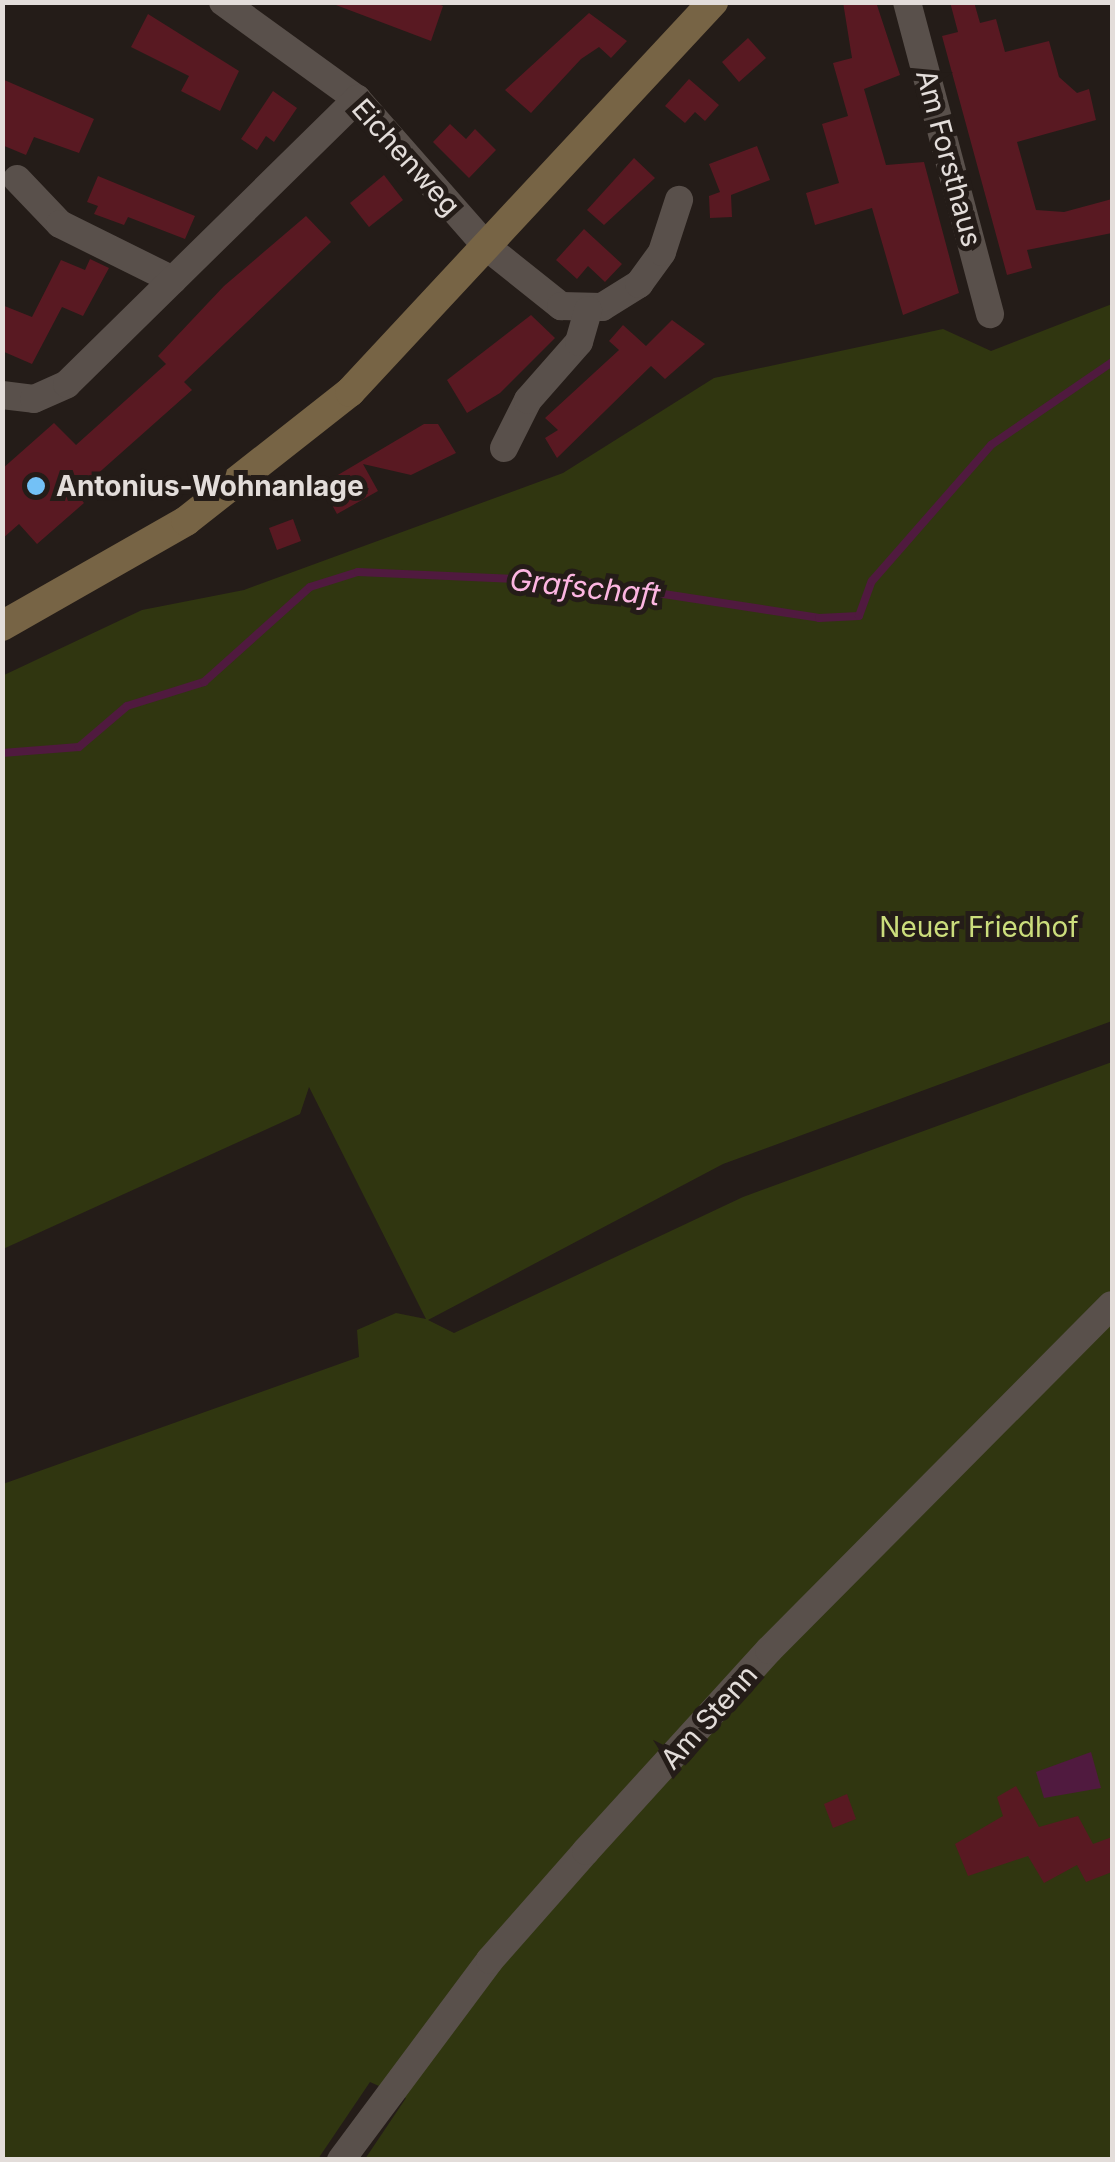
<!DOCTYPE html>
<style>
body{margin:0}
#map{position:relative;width:1115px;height:2162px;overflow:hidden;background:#241c18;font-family:Inter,sans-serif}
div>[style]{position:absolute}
.green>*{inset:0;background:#303610}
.water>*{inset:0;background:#501a3f}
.stream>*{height:8px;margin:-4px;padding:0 4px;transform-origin:4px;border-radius:4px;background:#501a3f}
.building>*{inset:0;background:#591922}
.street>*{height:28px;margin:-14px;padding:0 14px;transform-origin:14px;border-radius:14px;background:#59504b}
.secondary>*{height:30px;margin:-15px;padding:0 15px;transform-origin:15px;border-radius:15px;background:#776445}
.dots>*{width:28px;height:28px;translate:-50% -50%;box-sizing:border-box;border:5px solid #241c18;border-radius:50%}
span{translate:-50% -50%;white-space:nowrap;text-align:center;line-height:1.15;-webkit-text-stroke:10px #241c18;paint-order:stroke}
.street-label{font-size:28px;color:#e3ddda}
.poi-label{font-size:28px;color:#e3ddda;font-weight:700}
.left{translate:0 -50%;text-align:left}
.park-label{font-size:28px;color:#cbdd7c}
.water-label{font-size:30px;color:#fcb5e1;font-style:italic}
.frame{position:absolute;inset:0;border:5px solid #e3ddda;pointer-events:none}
</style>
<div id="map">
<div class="green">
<i style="clip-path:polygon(1112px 304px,1112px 1021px,723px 1164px,428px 1320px,454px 1333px,743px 1197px,1112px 1062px,1112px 2159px,365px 2159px,406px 2098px,370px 2082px,318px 2159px,3px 2159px,3px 1484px,359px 1357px,357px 1330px,396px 1313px,426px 1319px,309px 1087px,300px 1114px,3px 1249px,2px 676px,142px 610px,244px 590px,563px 473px,714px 378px,943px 329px,991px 351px)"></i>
</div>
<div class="water">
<i style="clip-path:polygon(1091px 1752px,1101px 1788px,1044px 1798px,1036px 1772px)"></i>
</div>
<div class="stream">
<i style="left:2px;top:753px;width:77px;rotate:-4.5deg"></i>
<i style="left:79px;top:747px;width:63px;rotate:-40.5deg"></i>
<i style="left:127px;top:706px;width:81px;rotate:-17.3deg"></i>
<i style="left:204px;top:682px;width:142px;rotate:-41.9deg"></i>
<i style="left:310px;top:587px;width:50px;rotate:-17.4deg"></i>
<i style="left:358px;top:572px;width:227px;rotate:2.5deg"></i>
<i style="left:585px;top:582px;width:237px;rotate:8.7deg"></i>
<i style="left:819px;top:618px;width:40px;rotate:-2.9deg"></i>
<i style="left:859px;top:616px;width:37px;rotate:-70deg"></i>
<i style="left:872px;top:581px;width:181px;rotate:-48.8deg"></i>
<i style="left:991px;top:445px;width:147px;rotate:-34.4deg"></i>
</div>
<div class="building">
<i style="clip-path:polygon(328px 2px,433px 2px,443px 6px,431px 41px)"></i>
<i style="clip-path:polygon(843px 2px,876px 2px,900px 75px,864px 89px,886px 165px,924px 162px,959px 293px,903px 315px,872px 208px,815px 225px,806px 193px,839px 183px,822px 124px,848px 116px,833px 63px,852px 58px)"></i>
<i style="clip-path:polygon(950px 2px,974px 2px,980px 23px,996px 19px,1005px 52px,1049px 41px,1059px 77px,1077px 93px,1089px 89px,1096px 120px,1017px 142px,1036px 210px,1064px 212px,1112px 199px,1112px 233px,1027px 250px,1032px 268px,1007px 275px,942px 36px,958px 32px)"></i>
<i style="clip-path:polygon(589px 13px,627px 41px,611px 58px,599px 47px,581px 59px,531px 113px,505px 90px)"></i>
<i style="clip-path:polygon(148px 14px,239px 71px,220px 111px,181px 91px,189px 76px,131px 47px)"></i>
<i style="clip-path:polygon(748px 38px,766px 58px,739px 82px,722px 62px)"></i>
<i style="clip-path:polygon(2px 79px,94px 119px,79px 153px,34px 137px,26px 155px,2px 145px)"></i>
<i style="clip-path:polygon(689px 79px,719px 105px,705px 121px,695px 112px,685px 123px,665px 106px)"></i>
<i style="clip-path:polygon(273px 91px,297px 108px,274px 142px,266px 136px,257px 150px,241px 139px)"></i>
<i style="clip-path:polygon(450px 124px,466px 139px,475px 129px,496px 150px,469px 178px,433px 142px)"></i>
<i style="clip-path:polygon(757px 146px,770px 180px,731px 195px,732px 217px,710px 218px,709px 196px,720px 192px,709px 164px)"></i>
<i style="clip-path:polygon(634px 158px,655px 178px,604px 225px,587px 210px)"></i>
<i style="clip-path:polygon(384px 175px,403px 200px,369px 227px,350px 203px)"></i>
<i style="clip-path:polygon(98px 176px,195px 216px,185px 239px,128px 217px,124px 225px,94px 214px,98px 206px,87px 202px)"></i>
<i style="clip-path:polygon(306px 216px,331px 242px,184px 382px,192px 390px,76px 493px,84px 503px,37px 544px,19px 524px,2px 539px,2px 469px,54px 423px,76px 445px,166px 364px,158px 356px,224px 286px)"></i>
<i style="clip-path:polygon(584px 229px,622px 264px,605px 282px,588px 266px,577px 279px,556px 260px)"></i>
<i style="clip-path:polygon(90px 259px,109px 268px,83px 316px,62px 307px,32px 364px,2px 351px,2px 305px,32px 317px,61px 260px,85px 270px)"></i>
<i style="clip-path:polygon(531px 315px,555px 338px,500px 393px,467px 413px,447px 380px)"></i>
<i style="clip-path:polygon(672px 320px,705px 344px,665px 379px,651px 366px,557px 458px,545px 438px,558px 430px,545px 418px,619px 350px,609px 341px,623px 325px,646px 346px)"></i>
<i style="clip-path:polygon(424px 424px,438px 424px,456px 453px,411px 475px,363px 464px,378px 491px,337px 514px,321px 485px)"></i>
<i style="clip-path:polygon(293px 519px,301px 541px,277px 550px,269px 528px)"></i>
<i style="clip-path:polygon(1016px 1786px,1039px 1827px,1078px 1816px,1093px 1844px,1112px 1837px,1112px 1872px,1086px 1882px,1077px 1865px,1044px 1883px,1028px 1856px,968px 1876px,955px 1844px,1003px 1816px,997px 1797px)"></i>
<i style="clip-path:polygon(847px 1794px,856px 1819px,833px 1828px,824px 1804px)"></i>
</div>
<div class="street">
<i style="left:223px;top:2px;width:165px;rotate:35.9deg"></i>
<i style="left:357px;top:99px;width:197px;rotate:48.7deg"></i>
<i style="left:487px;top:247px;width:95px;rotate:38.6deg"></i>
<i style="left:561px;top:306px;width:41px;rotate:1.4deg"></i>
<i style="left:602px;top:307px;width:44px;rotate:-31.9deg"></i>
<i style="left:639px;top:284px;width:39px;rotate:-54deg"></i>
<i style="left:662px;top:252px;width:55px;rotate:-71.9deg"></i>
<i style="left:907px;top:2px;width:323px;rotate:75.1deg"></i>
<i style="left:17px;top:179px;width:62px;rotate:46.3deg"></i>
<i style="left:60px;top:224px;width:126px;rotate:26.4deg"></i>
<i style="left:2px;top:395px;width:32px;rotate:7deg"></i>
<i style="left:34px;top:399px;width:36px;rotate:-24deg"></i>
<i style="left:67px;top:384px;width:407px;rotate:-44.5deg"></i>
<i style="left:504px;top:448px;width:54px;rotate:-63.4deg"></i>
<i style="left:528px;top:400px;width:77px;rotate:-48.7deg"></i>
<i style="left:579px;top:342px;width:33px;rotate:-74deg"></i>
<i style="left:341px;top:2160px;width:249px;rotate:-53.3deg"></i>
<i style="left:490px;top:1960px;width:145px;rotate:-48.6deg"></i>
<i style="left:586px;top:1851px;width:272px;rotate:-47.7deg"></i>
<i style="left:769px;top:1650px;width:486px;rotate:-45.2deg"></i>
</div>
<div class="secondary">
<i style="left:2px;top:626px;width:212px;rotate:-29.7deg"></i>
<i style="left:186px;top:521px;width:209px;rotate:-38.2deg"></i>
<i style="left:350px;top:392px;width:533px;rotate:-47.05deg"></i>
</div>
<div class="dots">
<i style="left:36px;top:486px;background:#73c1f6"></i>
</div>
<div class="street-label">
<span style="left:406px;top:157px;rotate:48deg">Eichenweg</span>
<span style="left:949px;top:158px;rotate:75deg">Am Forsthaus</span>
<span style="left:709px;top:1717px;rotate:-48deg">Am Stenn</span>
</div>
<div class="poi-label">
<span class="left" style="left:56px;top:486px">Antonius-Wohnanlage</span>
</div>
<div class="park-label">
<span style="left:979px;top:927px">Neuer Friedhof</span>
</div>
<div class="water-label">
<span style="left:585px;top:587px;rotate:6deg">Grafschaft</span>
</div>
<div class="frame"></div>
</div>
